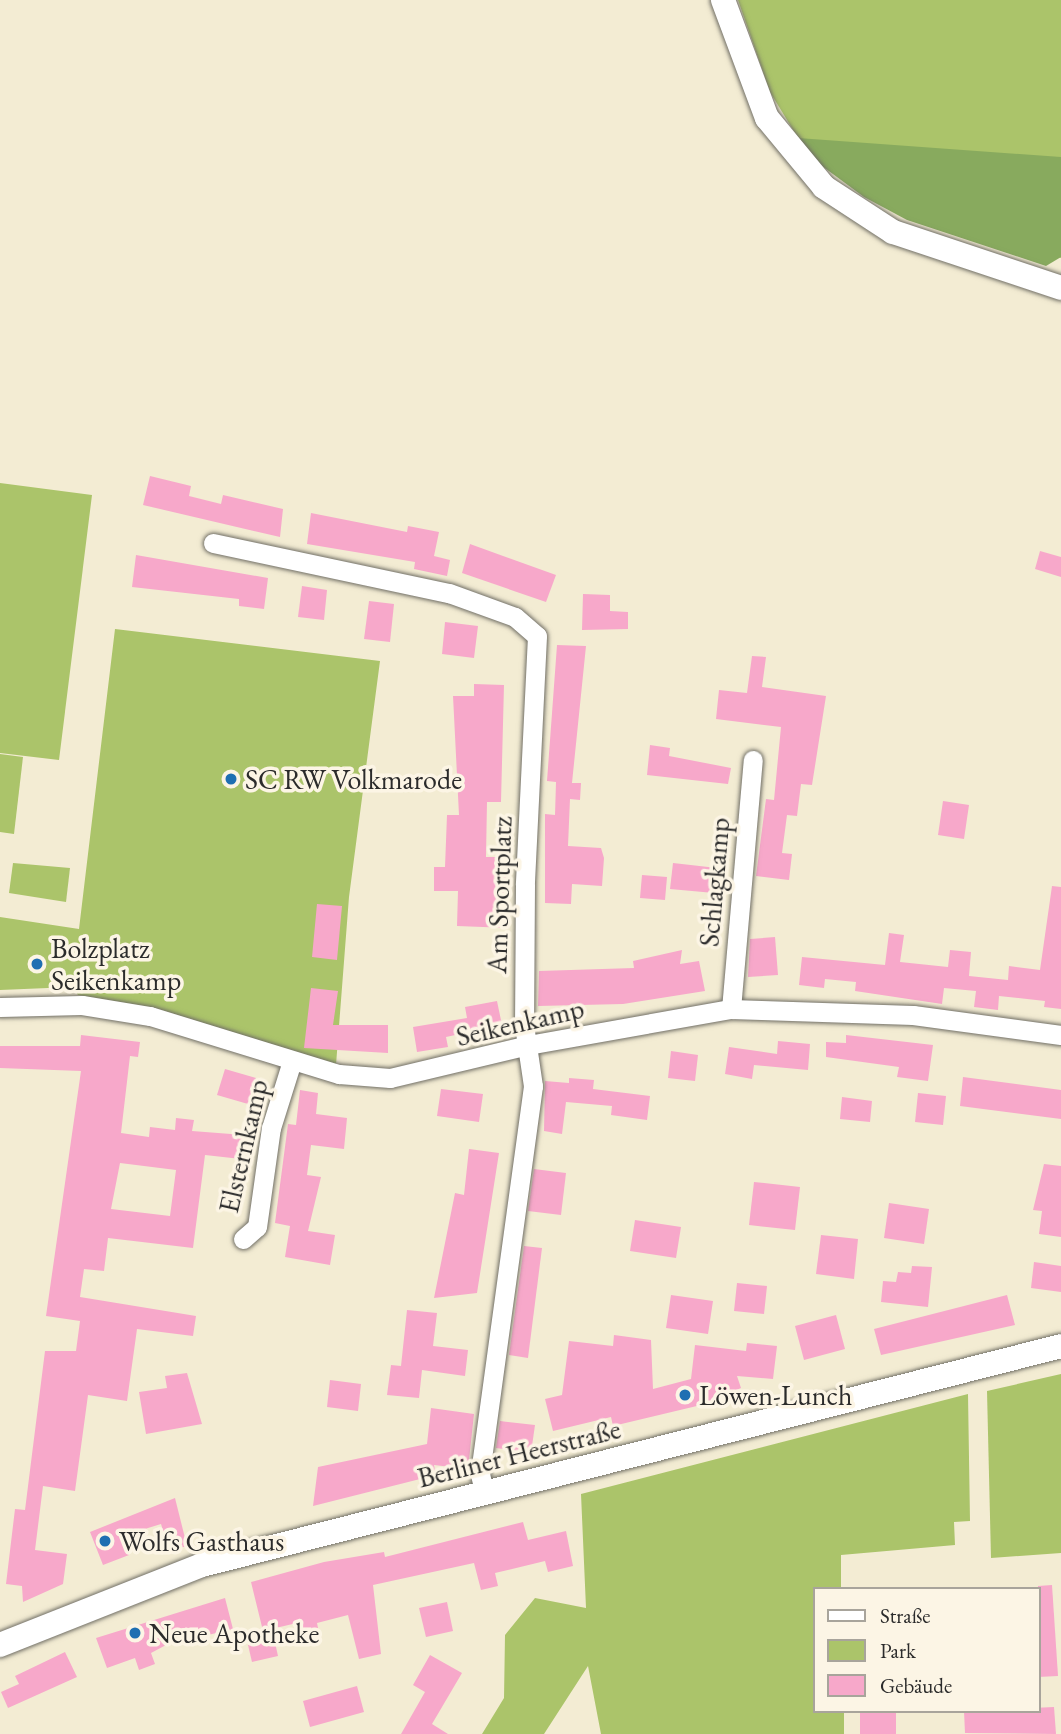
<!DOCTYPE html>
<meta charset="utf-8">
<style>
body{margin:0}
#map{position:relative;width:1061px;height:1734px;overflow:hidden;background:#f3ecd3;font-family:"EB Garamond",serif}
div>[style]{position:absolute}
.green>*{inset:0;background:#abc46a}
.forest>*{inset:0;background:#88aa5e}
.building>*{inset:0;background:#f7a8ca}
.roads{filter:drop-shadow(0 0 2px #716f66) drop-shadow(0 0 2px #716f66)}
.minor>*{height:19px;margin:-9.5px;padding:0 9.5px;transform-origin:9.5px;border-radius:9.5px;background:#fff}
.major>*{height:24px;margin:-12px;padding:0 12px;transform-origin:12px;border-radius:12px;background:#fff}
.dots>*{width:19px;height:19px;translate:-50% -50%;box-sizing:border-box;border:4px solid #fcf5e5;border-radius:50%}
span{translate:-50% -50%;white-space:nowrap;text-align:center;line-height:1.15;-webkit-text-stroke:7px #fcf5e5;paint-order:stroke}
.poi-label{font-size:28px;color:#2b2b2b}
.left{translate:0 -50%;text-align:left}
.street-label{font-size:28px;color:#2b2b2b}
.legend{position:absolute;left:813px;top:1587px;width:228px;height:126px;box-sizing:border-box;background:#fcf5e5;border:2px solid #a8a49b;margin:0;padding:9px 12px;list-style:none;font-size:21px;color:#2b2b2b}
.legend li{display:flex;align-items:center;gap:14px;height:35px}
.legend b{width:35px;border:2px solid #a8a49b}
</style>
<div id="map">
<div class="green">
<i style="clip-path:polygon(738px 0,1061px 0,1061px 258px,1029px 249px,798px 138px,770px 92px)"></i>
<i style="clip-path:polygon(0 483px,92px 495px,59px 760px,0 753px)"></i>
<i style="clip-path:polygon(115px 629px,380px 661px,349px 897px,336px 1065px,155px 1008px,78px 995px,72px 987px,0 990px,0 917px,79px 929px)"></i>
<i style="clip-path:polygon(0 754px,23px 757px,14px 834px,0 832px)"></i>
<i style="clip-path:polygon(13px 863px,70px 868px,66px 902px,9px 893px)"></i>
<i style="clip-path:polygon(1061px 1374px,1061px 1553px,991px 1558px,987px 1391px)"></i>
<i style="clip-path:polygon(968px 1394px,970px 1521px,954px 1522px,955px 1545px,841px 1555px,841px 1589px,814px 1589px,814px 1711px,844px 1711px,844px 1734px,601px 1734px,588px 1666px,544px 1734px,482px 1734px,504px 1698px,505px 1635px,535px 1598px,586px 1608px,581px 1494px)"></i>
</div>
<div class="forest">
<i style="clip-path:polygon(798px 138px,1061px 157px,1061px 257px,1046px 266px,907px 220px,864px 197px,818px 163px)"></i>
</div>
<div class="building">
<i style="clip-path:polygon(150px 476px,191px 486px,189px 496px,221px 504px,223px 495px,283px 509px,280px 537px,143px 505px)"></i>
<i style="clip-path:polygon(311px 513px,407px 532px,408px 526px,439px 532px,434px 556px,450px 560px,447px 576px,414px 569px,415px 562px,307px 544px)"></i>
<i style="clip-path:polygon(470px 544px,556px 575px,546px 602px,462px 573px)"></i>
<i style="clip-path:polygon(1040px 551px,1061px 557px,1061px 577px,1035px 569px)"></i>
<i style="clip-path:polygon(136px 555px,268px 578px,264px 609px,239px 606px,239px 599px,132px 587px)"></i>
<i style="clip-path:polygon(302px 586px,327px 590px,324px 620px,298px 617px)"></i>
<i style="clip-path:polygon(583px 594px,610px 595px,610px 611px,628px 612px,628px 629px,582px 630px)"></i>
<i style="clip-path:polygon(369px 601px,394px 604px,390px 642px,364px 639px)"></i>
<i style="clip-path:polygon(445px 622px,478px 626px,474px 658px,442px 654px)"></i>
<i style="clip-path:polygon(557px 645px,586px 646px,572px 783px,581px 783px,580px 800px,570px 799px,568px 846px,601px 848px,604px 858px,602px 886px,572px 884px,571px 904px,545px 903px,545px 814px,555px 815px,556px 782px,547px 781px)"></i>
<i style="clip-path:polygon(752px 656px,766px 657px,762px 687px,826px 696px,812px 785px,801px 784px,797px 816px,787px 815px,782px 853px,792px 854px,789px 880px,756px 876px,766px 799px,774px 800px,781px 727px,716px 719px,719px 690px,747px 693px)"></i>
<i style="clip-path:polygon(474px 684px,504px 685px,501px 802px,487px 802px,486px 857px,505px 857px,509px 928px,457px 926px,458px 891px,434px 891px,434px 867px,445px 867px,447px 815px,459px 815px,453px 696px,474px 696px)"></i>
<i style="clip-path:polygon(650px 745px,670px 748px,669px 756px,731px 768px,728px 784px,647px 775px)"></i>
<i style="clip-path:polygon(943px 801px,969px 805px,964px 839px,938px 835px)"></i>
<i style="clip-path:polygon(673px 863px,717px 868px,714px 893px,670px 889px)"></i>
<i style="clip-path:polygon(642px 875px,667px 877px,665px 900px,640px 898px)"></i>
<i style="clip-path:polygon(1052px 886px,1061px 887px,1061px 1009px,1044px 1007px,1045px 1001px,999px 996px,998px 1010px,974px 1007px,976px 991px,944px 988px,942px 1004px,855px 991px,856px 982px,825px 979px,824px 988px,799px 985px,802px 957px,885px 965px,889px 933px,904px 935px,900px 962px,948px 967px,950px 950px,971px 952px,969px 976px,1008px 980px,1009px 966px,1040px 970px)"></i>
<i style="clip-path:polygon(317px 904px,342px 906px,337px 960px,312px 957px)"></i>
<i style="clip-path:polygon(775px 937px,778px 975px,748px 977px,750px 939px)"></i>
<i style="clip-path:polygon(682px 950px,680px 964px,699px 961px,705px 991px,623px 1004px,538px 1006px,539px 971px,634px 968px,633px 961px)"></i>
<i style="clip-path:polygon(311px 988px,338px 991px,333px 1025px,388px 1025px,388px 1053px,304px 1048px)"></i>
<i style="clip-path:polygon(497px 1001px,502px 1025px,446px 1037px,448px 1047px,417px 1052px,413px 1027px,467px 1018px,465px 1007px)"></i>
<i style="clip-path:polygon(evenodd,81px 1035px,140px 1042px,138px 1057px,130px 1056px,121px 1133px,149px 1137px,150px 1127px,175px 1130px,176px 1118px,194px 1120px,192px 1131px,244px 1135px,241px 1159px,205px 1155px,193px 1248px,108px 1238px,104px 1271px,84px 1269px,80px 1297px,196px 1316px,193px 1336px,137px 1329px,127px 1401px,88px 1395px,75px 1491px,43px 1486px,35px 1550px,67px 1554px,63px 1584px,23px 1602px,22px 1586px,6px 1584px,15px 1509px,25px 1510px,45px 1351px,76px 1351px,80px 1321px,46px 1316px,81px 1071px,0 1068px,0 1046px,80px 1046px,81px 1035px,120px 1163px,176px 1170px,170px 1216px,111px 1209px,120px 1163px)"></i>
<i style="clip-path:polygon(846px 1035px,933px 1045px,928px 1081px,897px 1077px,899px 1067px,826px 1057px,826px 1042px,846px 1043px)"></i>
<i style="clip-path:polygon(778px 1041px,810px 1044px,808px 1070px,754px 1065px,752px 1079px,725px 1074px,729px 1047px,777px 1054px)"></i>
<i style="clip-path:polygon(671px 1051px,698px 1055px,695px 1081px,668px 1078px)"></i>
<i style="clip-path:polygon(225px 1069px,256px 1078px,248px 1104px,217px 1095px)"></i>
<i style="clip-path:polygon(963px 1077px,1061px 1090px,1061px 1119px,960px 1106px)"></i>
<i style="clip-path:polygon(569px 1078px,594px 1080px,593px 1089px,650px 1096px,647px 1120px,611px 1115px,612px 1106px,566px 1102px,562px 1134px,544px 1131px,545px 1081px,569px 1083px)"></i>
<i style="clip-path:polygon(441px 1089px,483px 1094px,479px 1122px,437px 1116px)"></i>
<i style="clip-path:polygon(300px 1090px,318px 1093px,316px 1114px,347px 1118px,344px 1149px,311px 1145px,307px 1175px,321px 1177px,308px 1231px,335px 1235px,330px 1265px,285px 1257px,290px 1226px,275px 1223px,288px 1124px,296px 1125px)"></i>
<i style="clip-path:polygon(918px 1093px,946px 1096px,943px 1125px,915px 1122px)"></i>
<i style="clip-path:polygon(842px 1097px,872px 1101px,870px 1122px,840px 1119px)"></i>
<i style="clip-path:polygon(469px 1149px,499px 1153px,477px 1293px,434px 1298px,455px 1193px,464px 1195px)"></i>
<i style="clip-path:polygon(1044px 1164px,1061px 1166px,1061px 1237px,1039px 1234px,1042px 1211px,1033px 1210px)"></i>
<i style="clip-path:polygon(534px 1169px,566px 1173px,561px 1215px,528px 1211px)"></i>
<i style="clip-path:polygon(754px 1182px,800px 1187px,795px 1230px,749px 1225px)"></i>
<i style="clip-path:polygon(889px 1203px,929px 1209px,924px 1244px,884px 1238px)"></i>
<i style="clip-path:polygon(635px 1220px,681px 1227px,676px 1258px,630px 1251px)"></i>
<i style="clip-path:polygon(821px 1235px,858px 1239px,854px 1279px,816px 1274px)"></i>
<i style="clip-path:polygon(524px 1246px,542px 1248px,528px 1358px,509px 1355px)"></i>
<i style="clip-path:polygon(1034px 1262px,1061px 1266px,1061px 1292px,1031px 1288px)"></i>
<i style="clip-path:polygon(912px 1266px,932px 1267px,928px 1307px,881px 1302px,883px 1281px,896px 1282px,898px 1272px,911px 1273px)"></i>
<i style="clip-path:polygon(737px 1283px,767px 1286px,764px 1314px,734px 1311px)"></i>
<i style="clip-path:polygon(671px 1295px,713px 1301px,708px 1334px,666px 1328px)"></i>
<i style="clip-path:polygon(1007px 1295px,1015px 1325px,881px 1355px,874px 1329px)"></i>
<i style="clip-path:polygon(407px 1310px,437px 1313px,433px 1346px,468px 1350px,465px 1376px,422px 1370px,419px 1398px,387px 1395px,391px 1365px,401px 1366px)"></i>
<i style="clip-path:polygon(836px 1315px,845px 1349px,804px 1360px,795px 1326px)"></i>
<i style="clip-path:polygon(614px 1335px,651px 1340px,653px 1389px,691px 1379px,695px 1345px,746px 1351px,747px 1343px,777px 1346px,773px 1379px,737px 1376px,741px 1388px,701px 1405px,613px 1426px,611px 1417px,553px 1431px,545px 1399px,562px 1395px,569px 1341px,613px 1346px)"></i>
<i style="clip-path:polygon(187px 1373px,202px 1424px,146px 1434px,139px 1392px,167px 1388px,165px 1376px)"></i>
<i style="clip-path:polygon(330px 1380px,361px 1384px,358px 1411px,327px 1407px)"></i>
<i style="clip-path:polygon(431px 1408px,474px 1414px,468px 1469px,434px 1465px,436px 1475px,313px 1506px,318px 1467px,427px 1444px)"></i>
<i style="clip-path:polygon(500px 1421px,535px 1425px,531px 1453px,496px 1448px)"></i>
<i style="clip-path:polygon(175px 1498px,187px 1546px,169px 1551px,161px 1524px,122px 1536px,129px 1555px,103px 1565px,90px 1532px)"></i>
<i style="clip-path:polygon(523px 1522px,528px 1540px,566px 1531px,573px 1566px,548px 1572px,545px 1561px,495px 1573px,498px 1586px,481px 1590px,474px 1563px,373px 1585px,381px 1654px,359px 1659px,348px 1615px,317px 1623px,319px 1633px,304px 1636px,301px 1622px,263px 1631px,251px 1582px,324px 1562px,384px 1552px,385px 1557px)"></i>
<i style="clip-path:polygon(1052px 1585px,1058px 1676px,1038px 1677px,1038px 1586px)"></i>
<i style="clip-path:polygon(225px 1598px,233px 1629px,166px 1645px,151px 1653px,155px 1664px,139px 1670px,135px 1658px,107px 1668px,96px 1638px)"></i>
<i style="clip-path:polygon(447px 1602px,453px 1631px,426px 1637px,419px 1608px)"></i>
<i style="clip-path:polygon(274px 1638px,278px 1656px,252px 1662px,248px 1645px)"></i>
<i style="clip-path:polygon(65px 1652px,77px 1677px,8px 1708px,1px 1692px,19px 1684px,15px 1676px)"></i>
<i style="clip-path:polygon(430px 1655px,462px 1673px,432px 1724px,448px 1734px,401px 1734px,425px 1692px,413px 1685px)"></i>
<i style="clip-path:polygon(357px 1686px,364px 1712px,310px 1727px,303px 1701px)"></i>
<i style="clip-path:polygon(1054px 1707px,1056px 1734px,965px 1733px,964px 1711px)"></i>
<i style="clip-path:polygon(860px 1711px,896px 1711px,896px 1734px,860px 1734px)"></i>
</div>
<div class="roads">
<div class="minor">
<i style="left:213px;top:543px;width:241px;rotate:12deg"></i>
<i style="left:449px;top:593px;width:70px;rotate:20deg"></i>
<i style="left:515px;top:617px;width:29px;rotate:41deg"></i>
<i style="left:537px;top:636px;width:249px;rotate:92.8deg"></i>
<i style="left:525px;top:885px;width:140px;rotate:90.4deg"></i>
<i style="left:524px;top:1025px;width:62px;rotate:81.6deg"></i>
<i style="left:533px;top:1086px;width:392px;rotate:97.8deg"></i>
<i style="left:480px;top:1474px;width:18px;rotate:77deg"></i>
<i style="left:0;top:1007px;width:82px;rotate:-1.4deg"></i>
<i style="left:82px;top:1005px;width:69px;rotate:9.2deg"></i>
<i style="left:150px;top:1016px;width:198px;rotate:17.1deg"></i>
<i style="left:339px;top:1074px;width:51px;rotate:4.5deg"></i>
<i style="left:390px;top:1078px;width:142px;rotate:-13.4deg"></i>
<i style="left:528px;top:1045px;width:206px;rotate:-10.1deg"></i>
<i style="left:731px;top:1009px;width:182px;rotate:1.9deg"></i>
<i style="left:913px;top:1015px;width:149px;rotate:7.7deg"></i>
<i style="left:731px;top:1009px;width:250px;rotate:-85deg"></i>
<i style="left:243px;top:1239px;width:18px;rotate:-41deg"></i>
<i style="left:257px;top:1227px;width:100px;rotate:-82deg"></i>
<i style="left:271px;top:1128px;width:70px;rotate:-72.6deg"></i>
</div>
<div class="major">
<i style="left:723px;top:0;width:126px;rotate:69.6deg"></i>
<i style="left:767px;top:118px;width:89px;rotate:50.4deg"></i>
<i style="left:824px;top:187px;width:82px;rotate:33.1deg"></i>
<i style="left:893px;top:232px;width:177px;rotate:18.4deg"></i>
<i style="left:0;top:1645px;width:217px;rotate:-21.6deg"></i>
<i style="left:202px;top:1565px;width:886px;rotate:-14.3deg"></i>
</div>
</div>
<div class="dots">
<i style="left:231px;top:779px;background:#1f6fb2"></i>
<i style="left:37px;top:964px;background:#1f6fb2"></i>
<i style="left:685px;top:1395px;background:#1f6fb2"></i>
<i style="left:105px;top:1541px;background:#1f6fb2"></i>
<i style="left:135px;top:1633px;background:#1f6fb2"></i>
</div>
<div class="poi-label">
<span class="left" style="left:245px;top:779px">SC RW Volkmarode</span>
<span class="left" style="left:51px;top:964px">Bolzplatz<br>Seikenkamp</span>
<span class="left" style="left:699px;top:1395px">Löwen-Lunch</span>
<span class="left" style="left:119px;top:1541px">Wolfs Gasthaus</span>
<span class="left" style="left:149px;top:1633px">Neue Apotheke</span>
</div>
<div class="street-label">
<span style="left:714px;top:882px;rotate:-85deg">Schlagkamp</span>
<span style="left:499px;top:895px;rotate:-88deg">Am Sportplatz</span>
<span style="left:520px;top:1022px;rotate:-13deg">Seikenkamp</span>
<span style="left:243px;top:1146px;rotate:-77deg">Elsternkamp</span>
<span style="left:519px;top:1453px;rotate:-14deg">Berliner Heerstraße</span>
</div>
<ul class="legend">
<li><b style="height:9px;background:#fff"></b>Straße</li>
<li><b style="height:19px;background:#abc46a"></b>Park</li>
<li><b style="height:19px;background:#f7a8ca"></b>Gebäude</li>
</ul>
</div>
